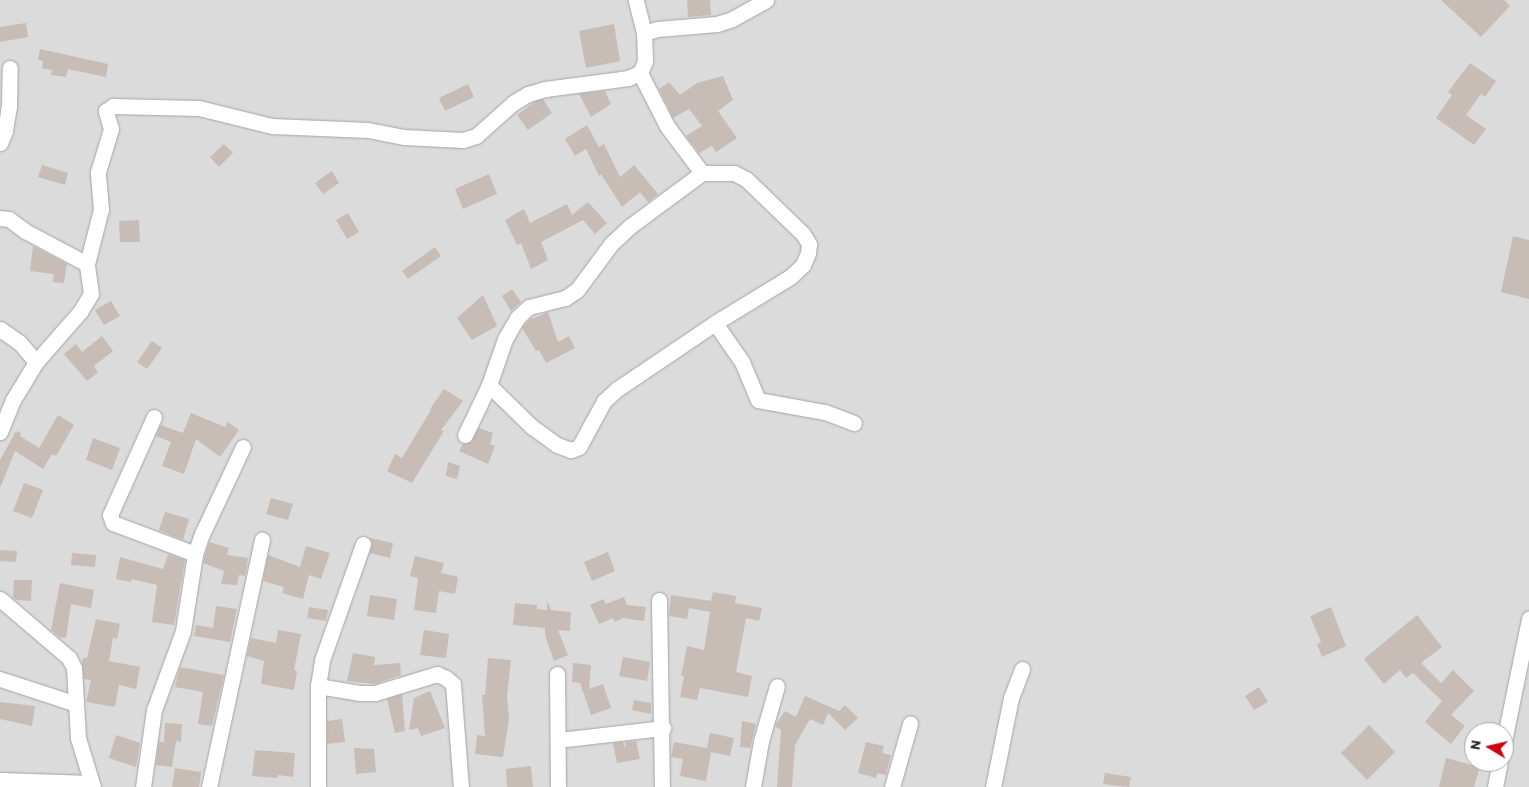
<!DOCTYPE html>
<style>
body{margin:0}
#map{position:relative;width:1529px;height:787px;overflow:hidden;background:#efeae3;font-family:Barlow,sans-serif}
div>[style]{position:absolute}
.residential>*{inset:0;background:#dcdbdb}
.building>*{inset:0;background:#c7bcb6}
.roads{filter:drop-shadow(0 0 1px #a5a5a5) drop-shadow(0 0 1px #a5a5a5)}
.minor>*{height:15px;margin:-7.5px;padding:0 7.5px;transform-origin:7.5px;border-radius:7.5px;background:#fff}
span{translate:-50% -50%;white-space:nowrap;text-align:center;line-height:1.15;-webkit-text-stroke:4px #fff;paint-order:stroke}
.north{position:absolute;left:1464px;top:722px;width:50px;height:50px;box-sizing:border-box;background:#fff;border:1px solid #a5a5a5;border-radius:50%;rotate:279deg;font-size:14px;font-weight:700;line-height:20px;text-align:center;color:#1e1e1e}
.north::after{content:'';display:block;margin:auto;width:18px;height:22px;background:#cb0011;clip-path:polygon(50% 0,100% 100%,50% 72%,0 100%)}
</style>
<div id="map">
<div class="residential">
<i style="clip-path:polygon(evenodd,0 0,1529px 0,1529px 787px,0 787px,0 0,1474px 732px,1504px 732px,1504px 762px,1474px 762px,1474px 732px)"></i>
</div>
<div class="building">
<i style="clip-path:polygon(687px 0,710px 0,711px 15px,688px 17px)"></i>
<i style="clip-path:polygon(1441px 0,1504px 0,1510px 6px,1481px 37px)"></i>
<i style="clip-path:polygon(26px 23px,28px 37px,0 42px,0 27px)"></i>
<i style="clip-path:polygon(614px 24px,620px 61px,586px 68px,579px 31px)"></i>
<i style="clip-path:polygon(40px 49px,108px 64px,106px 77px,68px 69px,66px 77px,51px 75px,52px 70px,42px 68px,43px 61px,38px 60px)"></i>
<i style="clip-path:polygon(1470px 63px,1496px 81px,1485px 97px,1481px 94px,1466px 115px,1486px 129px,1474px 145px,1436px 118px,1452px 95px,1448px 92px)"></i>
<i style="clip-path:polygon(723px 76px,733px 100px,718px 111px,737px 138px,716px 152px,712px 146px,699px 153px,686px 136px,702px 126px,689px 109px,673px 118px,659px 89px,669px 82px,680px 95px,697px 83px)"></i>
<i style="clip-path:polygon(468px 84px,474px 97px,445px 111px,439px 98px)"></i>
<i style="clip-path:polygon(605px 91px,611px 104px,591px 117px,579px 94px)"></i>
<i style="clip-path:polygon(543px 99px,552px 113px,528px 130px,517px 115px,536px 101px)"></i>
<i style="clip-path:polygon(587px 125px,599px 147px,604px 144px,620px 177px,634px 165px,658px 194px,648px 202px,640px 192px,622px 207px,601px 174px,599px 176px,586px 149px,575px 156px,565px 139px)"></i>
<i style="clip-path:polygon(224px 144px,233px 153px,219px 167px,210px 157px)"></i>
<i style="clip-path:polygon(42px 165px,68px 173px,65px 185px,38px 177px)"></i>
<i style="clip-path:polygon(332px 171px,339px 183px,323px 194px,315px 183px)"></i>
<i style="clip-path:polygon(489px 174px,497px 194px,463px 209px,455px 189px)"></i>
<i style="clip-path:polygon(588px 202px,607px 223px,595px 234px,583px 220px,541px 242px,548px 260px,531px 269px,521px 243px,517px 245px,505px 220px,524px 209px,530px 223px,567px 204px,572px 215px)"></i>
<i style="clip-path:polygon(348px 213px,359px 232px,347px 239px,336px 220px)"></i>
<i style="clip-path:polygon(139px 220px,140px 242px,120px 242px,119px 221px)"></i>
<i style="clip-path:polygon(1513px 236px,1529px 240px,1529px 299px,1501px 292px)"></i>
<i style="clip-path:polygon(33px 246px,67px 264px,64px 283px,53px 282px,54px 274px,30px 271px)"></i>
<i style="clip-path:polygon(435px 247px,441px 256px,408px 279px,402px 271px)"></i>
<i style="clip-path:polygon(512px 289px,521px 302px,511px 311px,502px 296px)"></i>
<i style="clip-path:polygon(483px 295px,497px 326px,472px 340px,457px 318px)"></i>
<i style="clip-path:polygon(111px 301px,120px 316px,104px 325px,95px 310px)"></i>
<i style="clip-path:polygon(548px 312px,558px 342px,569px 336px,575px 348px,546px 363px,539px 350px,536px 351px,522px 328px,531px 318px,532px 319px)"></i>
<i style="clip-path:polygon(102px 336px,113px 351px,94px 366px,98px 372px,87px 381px,64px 354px,76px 344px,82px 352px)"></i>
<i style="clip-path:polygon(152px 341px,162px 348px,147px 369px,137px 362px)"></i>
<i style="clip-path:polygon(444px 389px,463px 401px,441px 430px,444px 431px,412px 483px,387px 471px,395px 454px,402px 458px,431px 410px,430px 409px)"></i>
<i style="clip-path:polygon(191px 413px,225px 427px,228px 422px,239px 430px,220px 457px,196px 439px,184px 474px,162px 466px,171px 442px,156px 436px,161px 425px,183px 433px)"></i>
<i style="clip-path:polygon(58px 415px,74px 425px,56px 456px,52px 454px,43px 469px,15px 451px,0 488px,0 460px,16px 431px,21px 433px,20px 436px,39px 448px)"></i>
<i style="clip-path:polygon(479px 428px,493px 433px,490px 444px,495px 446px,488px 464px,459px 451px,463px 444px,471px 442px)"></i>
<i style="clip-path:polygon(93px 438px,120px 448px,112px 470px,86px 460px)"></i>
<i style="clip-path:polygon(448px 462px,460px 466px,457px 479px,446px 476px)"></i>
<i style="clip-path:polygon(24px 483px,43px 490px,32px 518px,13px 511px)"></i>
<i style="clip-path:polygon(271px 498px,293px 504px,288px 520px,266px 514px)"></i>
<i style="clip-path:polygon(165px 512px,189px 519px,183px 540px,159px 530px)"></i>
<i style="clip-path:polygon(370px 538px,393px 543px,390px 558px,370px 553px,372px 543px)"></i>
<i style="clip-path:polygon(209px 542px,229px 548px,227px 555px,248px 558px,245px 576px,239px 575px,237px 585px,221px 584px,224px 571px,203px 563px)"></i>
<i style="clip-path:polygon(306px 546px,330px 553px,321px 579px,309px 575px,303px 599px,282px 593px,284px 587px,263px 581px,268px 555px,300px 567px)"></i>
<i style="clip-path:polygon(0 550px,17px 551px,16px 562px,0 561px)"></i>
<i style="clip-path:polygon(608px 552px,615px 571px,592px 581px,584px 562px)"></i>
<i style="clip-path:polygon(72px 553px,96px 555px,95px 567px,71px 565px)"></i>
<i style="clip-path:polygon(168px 554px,185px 560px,174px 625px,152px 622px,157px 585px,132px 579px,131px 582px,116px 579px,120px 557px,163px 569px)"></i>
<i style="clip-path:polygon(415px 556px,444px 563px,441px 573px,458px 577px,455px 594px,439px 591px,436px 613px,414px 610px,418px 578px,410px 576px)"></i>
<i style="clip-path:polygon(14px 580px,32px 580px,31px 601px,16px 600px,13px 597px)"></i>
<i style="clip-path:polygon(60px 583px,94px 590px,91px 608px,71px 604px,66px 638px,59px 637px,51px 630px)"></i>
<i style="clip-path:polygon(713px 592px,736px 596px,735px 603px,762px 608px,759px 621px,746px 618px,736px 672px,752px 676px,748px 697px,700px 688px,697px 700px,680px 697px,684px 676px,681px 676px,687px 646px,704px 650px,710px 612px,689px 608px,687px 619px,669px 616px,671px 595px,711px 601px)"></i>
<i style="clip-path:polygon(370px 595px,397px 599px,394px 620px,367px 616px)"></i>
<i style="clip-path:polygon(624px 597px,627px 605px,646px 607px,644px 621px,623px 618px,615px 622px,613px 618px,599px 624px,590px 605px,603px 599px,606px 604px)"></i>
<i style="clip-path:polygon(547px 601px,551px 610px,571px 612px,570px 631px,558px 630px,568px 655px,554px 661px,545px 635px,545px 628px,513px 625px,515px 603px,537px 605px,537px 609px,547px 610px)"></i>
<i style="clip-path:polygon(216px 606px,237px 609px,230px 642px,194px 636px,196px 625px,213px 628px)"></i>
<i style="clip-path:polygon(309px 607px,328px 610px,326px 621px,307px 618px)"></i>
<i style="clip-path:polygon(1331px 607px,1346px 646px,1322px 657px,1317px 644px,1321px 642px,1310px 616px)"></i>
<i style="clip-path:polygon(1417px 615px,1442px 647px,1421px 663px,1441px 683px,1453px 670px,1474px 691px,1451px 715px,1465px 726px,1451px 744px,1425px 722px,1442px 701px,1413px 673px,1406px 678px,1400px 670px,1384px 684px,1364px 659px)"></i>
<i style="clip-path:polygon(96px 619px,120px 624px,117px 639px,113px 638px,109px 661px,140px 667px,136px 689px,119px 685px,115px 707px,86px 702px,91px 680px,84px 679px,82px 663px,83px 658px,87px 658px)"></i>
<i style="clip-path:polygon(278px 630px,301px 634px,294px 670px,297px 671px,294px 690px,261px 684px,264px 661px,247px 656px,251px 638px,276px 643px)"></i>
<i style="clip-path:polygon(424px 630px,449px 634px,446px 658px,420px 655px)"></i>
<i style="clip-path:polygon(353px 653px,375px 657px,374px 665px,400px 663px,401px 675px,374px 684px,347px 681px)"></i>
<i style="clip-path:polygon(623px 657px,650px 662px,647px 681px,619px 676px)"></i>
<i style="clip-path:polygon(488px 658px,511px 660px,507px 696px,509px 719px,503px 757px,475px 754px,477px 735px,485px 736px,482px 695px,485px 695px)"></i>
<i style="clip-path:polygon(573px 663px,591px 665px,589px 689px,603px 684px,611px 708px,591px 715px,580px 683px,572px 682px)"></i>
<i style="clip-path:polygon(180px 667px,224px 675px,212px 726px,198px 724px,203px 692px,175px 687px)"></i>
<i style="clip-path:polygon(1259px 687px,1268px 702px,1254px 710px,1245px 696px)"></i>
<i style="clip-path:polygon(430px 691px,445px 728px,421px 736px,418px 728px,409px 730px,414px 698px)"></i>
<i style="clip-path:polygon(402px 694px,405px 731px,395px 733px,387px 699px)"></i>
<i style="clip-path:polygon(805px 696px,839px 711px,845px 705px,858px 718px,845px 730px,828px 713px,823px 725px,810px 719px,795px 745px,792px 787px,777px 787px,781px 730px,775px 726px,785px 711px,796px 717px)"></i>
<i style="clip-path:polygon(634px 700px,651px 703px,651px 714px,632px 710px)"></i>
<i style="clip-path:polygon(0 702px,35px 706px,32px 726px,0 719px)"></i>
<i style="clip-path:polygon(342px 719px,345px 742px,327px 744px,327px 721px)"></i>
<i style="clip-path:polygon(742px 721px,756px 724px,750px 748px,740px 747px)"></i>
<i style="clip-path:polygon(165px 723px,182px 724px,181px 742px,176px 741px,172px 767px,156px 765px,159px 742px,164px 742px)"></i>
<i style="clip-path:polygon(1369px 725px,1395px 752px,1367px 780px,1341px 753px)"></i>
<i style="clip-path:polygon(710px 733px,734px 738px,730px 756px,711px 752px,706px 781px,680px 776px,683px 759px,671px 757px,674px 742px,707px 748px)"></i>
<i style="clip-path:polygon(116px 735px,140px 743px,136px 767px,109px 758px)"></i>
<i style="clip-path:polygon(636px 741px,640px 759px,617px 763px,613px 743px,623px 742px,625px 748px,626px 742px)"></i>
<i style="clip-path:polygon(866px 742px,884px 746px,882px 753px,891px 755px,886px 775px,877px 773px,876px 778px,858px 773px)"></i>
<i style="clip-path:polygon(354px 748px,374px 749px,376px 772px,356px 774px)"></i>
<i style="clip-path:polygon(255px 750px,295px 753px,293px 777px,278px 775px,278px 778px,252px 776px)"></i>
<i style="clip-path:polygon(1446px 758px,1480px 767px,1474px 787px,1439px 787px)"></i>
<i style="clip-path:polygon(531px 766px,533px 787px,507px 787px,506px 769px)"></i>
<i style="clip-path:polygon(175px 768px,201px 772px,199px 787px,172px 787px)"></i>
<i style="clip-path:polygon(1105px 773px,1131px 777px,1129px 787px,1103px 784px)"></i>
</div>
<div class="roads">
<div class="minor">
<i style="left:644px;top:33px;width:14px;rotate:-17deg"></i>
<i style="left:657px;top:29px;width:60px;rotate:-4.8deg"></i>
<i style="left:717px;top:24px;width:16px;rotate:-18deg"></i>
<i style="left:732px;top:19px;width:39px;rotate:-29deg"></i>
<i style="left:640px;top:73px;width:59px;rotate:63deg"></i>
<i style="left:667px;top:126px;width:59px;rotate:53.3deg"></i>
<i style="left:0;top:143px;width:13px;rotate:-67deg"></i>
<i style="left:5px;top:131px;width:24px;rotate:-81deg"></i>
<i style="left:9px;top:107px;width:39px;rotate:-89deg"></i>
<i style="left:0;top:218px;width:9px;rotate:6deg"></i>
<i style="left:9px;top:219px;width:20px;rotate:37deg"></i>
<i style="left:25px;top:231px;width:70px;rotate:28deg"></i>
<i style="left:715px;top:323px;width:47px;rotate:55.3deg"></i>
<i style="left:742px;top:362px;width:41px;rotate:67.2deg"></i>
<i style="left:758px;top:400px;width:68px;rotate:10.2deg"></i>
<i style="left:825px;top:412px;width:31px;rotate:21deg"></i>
<i style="left:0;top:329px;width:24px;rotate:35deg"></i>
<i style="left:20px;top:343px;width:25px;rotate:50deg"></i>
<i style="left:154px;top:417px;width:107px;rotate:114.2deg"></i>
<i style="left:110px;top:515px;width:9px;rotate:69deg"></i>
<i style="left:113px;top:523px;width:88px;rotate:20.7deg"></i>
<i style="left:0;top:432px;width:35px;rotate:-68deg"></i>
<i style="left:13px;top:400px;width:44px;rotate:-58.8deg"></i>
<i style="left:36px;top:362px;width:67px;rotate:-48.7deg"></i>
<i style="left:80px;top:312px;width:21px;rotate:-59deg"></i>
<i style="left:91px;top:294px;width:30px;rotate:-98deg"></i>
<i style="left:87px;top:264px;width:57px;rotate:-75.7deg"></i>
<i style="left:101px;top:209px;width:37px;rotate:-95deg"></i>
<i style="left:98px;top:172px;width:45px;rotate:-73.2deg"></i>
<i style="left:111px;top:129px;width:19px;rotate:-106deg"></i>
<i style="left:106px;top:111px;width:9px;rotate:-36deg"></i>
<i style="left:113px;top:106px;width:86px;rotate:1.3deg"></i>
<i style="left:199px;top:108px;width:75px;rotate:13.9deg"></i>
<i style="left:272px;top:126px;width:96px;rotate:2.4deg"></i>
<i style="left:368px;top:130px;width:37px;rotate:11deg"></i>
<i style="left:404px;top:137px;width:59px;rotate:2.9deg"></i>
<i style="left:463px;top:140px;width:14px;rotate:-17deg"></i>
<i style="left:476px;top:136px;width:50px;rotate:-41.7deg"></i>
<i style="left:513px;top:103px;width:17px;rotate:-31deg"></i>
<i style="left:528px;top:94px;width:18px;rotate:-16deg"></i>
<i style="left:545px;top:89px;width:84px;rotate:-7.5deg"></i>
<i style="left:628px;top:78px;width:13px;rotate:-23deg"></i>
<i style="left:640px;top:73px;width:13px;rotate:-67deg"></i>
<i style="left:645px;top:61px;width:28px;rotate:-92deg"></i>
<i style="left:644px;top:33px;width:34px;rotate:-104deg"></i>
<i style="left:465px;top:435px;width:55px;rotate:-64.4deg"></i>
<i style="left:489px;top:385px;width:49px;rotate:-70.8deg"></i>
<i style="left:505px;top:339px;width:24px;rotate:-60deg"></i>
<i style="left:517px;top:318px;width:16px;rotate:-43deg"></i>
<i style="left:529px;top:307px;width:37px;rotate:-14deg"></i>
<i style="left:565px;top:298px;width:14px;rotate:-34deg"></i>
<i style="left:577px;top:290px;width:57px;rotate:-53.5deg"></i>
<i style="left:611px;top:244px;width:25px;rotate:-43deg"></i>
<i style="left:629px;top:227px;width:91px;rotate:-36.5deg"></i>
<i style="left:702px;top:173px;width:32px"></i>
<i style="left:734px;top:173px;width:13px;rotate:27deg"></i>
<i style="left:746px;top:179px;width:79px;rotate:44deg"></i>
<i style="left:803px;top:234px;width:12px;rotate:59deg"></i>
<i style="left:809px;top:244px;width:9px;rotate:96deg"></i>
<i style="left:808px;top:253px;width:13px;rotate:113deg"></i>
<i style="left:803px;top:265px;width:18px;rotate:137deg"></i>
<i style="left:790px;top:277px;width:88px;rotate:148.5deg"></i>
<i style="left:715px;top:323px;width:118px;rotate:146deg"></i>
<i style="left:617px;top:389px;width:18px;rotate:137deg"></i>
<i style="left:604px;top:401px;width:52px;rotate:118.5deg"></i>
<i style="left:579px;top:447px;width:9px;rotate:159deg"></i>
<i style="left:571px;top:450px;width:15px;rotate:-160deg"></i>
<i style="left:557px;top:445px;width:31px;rotate:-144deg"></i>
<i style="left:532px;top:427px;width:60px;rotate:-135.7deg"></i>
<i style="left:0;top:599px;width:91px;rotate:40.5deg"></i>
<i style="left:69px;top:658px;width:11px;rotate:63deg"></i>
<i style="left:74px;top:668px;width:70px;rotate:86.7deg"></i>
<i style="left:78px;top:738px;width:51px;rotate:73deg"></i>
<i style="left:659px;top:600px;width:187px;rotate:89.1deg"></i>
<i style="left:557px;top:674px;width:113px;rotate:89.5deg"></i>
<i style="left:0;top:679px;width:80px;rotate:18.2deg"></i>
<i style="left:318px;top:686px;width:43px;rotate:9.5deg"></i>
<i style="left:360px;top:693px;width:15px"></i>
<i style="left:375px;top:693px;width:65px;rotate:-17deg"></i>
<i style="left:437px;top:674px;width:10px;rotate:24deg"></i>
<i style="left:446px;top:678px;width:9px;rotate:41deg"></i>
<i style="left:453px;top:684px;width:103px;rotate:85.6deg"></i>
<i style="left:558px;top:740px;width:106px;rotate:-6.5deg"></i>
<i style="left:1504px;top:741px;width:125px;rotate:-78.4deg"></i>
<i style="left:0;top:780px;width:91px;rotate:1.9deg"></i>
<i style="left:143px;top:787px;width:78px;rotate:-81.9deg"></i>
<i style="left:154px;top:710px;width:84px;rotate:-69.8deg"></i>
<i style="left:183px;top:631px;width:78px;rotate:-81.1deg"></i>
<i style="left:195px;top:554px;width:21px;rotate:-71deg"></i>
<i style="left:202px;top:534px;width:96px;rotate:-64.8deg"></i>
<i style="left:209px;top:787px;width:253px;rotate:-77.9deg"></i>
<i style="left:318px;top:787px;width:101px;rotate:-90deg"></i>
<i style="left:318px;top:686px;width:26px;rotate:-81deg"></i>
<i style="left:322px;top:660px;width:123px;rotate:-70.5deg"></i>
<i style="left:753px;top:787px;width:47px;rotate:-80.1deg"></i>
<i style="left:761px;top:741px;width:57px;rotate:-73.8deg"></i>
<i style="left:892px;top:787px;width:66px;rotate:-74.1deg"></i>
<i style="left:993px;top:787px;width:91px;rotate:-78.6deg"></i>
<i style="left:1011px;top:698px;width:31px;rotate:-69deg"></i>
<i style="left:1495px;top:787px;width:25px;rotate:-79deg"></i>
</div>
</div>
<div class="north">N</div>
</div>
